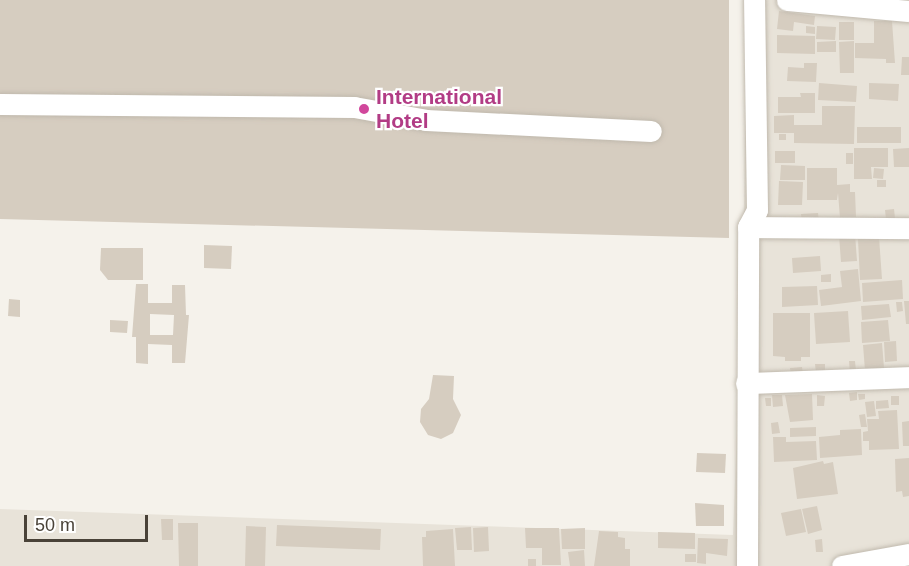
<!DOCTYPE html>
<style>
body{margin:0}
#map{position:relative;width:909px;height:566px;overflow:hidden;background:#f5f2eb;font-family:Helvetica,sans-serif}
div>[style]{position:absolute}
.residential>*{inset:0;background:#e8e3d9}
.building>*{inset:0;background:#d6cdc0}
.roads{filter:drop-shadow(0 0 2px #c0b9ad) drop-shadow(0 0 2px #c0b9ad)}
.minor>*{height:21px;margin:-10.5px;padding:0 10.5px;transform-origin:10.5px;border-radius:10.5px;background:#fff}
.dots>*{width:16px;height:16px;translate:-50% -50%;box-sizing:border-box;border:3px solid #fff;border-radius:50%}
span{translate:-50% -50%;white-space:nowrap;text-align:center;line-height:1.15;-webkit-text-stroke:4.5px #fff;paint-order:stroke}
.hotel-label{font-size:21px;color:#b23c85;font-weight:700}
.left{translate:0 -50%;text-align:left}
.scale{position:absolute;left:24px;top:515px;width:124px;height:27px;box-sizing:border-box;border:3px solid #494238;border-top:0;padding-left:8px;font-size:18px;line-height:21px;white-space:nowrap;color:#494238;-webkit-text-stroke:4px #fff;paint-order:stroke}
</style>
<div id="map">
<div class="residential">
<i style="clip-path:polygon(747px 0,909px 0,909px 566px,0 566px,0 509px,733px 535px,743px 270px)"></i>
</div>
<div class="building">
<i style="clip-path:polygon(0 0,729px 0,729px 238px,0 219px)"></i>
<i style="clip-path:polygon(779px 11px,815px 16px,814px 25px,794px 22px,793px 31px,777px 29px)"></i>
<i style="clip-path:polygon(874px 21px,892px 21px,895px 63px,886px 63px,886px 59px,855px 58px,855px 43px,874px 43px)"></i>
<i style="clip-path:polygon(839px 22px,854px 22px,854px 40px,839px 40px)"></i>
<i style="clip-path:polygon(806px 26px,815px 27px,815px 34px,806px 33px)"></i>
<i style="clip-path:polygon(817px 26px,836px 27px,835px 40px,816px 39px)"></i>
<i style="clip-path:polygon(777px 35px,815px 36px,815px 54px,777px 53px)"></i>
<i style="clip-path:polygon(836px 41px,836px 52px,817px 52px,817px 42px)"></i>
<i style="clip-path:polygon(854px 41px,854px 73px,840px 73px,839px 42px)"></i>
<i style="clip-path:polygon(902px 57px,909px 57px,909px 75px,901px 75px)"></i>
<i style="clip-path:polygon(804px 63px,817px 63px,816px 82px,787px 81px,788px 67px,804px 68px)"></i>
<i style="clip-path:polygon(819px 83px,857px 86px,856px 102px,818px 100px)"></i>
<i style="clip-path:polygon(869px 83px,899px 84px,898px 101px,869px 99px)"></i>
<i style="clip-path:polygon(800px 93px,815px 93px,815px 113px,778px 113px,778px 97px,801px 97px)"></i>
<i style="clip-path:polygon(822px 106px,855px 106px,854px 144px,794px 143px,794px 133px,774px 133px,774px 116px,794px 115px,794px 125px,822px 125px)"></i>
<i style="clip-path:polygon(857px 127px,901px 127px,901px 143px,857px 143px)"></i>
<i style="clip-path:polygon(779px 134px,786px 134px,786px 140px,779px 140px)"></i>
<i style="clip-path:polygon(854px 148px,888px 148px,888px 167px,871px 167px,872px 179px,854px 179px)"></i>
<i style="clip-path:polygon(909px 148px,909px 167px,894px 167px,893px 149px)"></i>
<i style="clip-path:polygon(775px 151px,795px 151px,795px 163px,775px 163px)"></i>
<i style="clip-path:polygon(846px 153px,853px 153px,853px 164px,846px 164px)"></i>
<i style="clip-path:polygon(781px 165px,805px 166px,805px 180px,780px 180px)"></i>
<i style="clip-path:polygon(807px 168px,837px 168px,837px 185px,850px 184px,850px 192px,855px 192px,856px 217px,840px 218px,838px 193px,837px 200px,807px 200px)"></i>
<i style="clip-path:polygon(874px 168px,884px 169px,883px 179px,873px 178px)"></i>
<i style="clip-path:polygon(877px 180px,886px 180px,886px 187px,877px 187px)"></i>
<i style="clip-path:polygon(779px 181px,803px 182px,802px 205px,778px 205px)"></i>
<i style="clip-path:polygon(894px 209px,895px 218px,886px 219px,885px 210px)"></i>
<i style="clip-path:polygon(818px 213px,819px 223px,802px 223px,801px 214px)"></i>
<i style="clip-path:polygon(855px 234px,857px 261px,841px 262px,839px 235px)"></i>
<i style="clip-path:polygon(879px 237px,882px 279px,860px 280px,858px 239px)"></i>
<i style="clip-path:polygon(204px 245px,232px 246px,231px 269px,204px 268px)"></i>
<i style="clip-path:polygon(101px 248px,143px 248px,143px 280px,108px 280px,100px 270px)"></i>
<i style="clip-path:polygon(820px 256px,821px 271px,793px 273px,792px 258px)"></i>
<i style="clip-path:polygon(858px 269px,861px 301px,821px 306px,819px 290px,842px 287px,840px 271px)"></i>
<i style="clip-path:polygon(831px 274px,831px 282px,821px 282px,821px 275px)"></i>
<i style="clip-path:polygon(902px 280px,903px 299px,863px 302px,862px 283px)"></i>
<i style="clip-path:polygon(evenodd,136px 284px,148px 284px,148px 303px,172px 303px,172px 285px,185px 285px,186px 315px,189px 315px,185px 363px,172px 363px,172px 345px,148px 344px,148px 364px,136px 363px,136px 337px,132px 337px,136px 284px,150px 314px,174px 315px,173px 335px,150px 335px,150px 314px)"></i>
<i style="clip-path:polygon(817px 286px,818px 305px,782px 307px,782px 287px)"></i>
<i style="clip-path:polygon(9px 299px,20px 300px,20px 317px,8px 316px)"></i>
<i style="clip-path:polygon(904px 301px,909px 301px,909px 324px,906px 324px)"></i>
<i style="clip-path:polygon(896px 302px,902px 302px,903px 311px,897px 312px)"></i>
<i style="clip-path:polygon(889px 304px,891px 317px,862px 320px,861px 306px)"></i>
<i style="clip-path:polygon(848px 311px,850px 342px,816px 344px,814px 313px)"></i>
<i style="clip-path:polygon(773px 313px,810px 313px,810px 357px,801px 357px,801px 361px,785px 361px,785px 357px,773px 356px)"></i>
<i style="clip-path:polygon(110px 320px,128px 321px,127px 333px,110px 332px)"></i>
<i style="clip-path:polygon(888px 320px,890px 341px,862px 343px,861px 322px)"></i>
<i style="clip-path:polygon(896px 341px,897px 361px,885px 362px,884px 342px)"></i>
<i style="clip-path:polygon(882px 343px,884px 368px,865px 370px,863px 345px)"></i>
<i style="clip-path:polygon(849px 361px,855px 361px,856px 372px,850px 373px)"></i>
<i style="clip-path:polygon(815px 364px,825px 364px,825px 373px,816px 373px)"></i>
<i style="clip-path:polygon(802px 367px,803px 374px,791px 375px,790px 368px)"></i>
<i style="clip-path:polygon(433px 375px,454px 376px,453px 399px,461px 415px,453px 433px,441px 439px,428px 435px,420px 422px,421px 409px,429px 399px)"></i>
<i style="clip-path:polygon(857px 392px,857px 400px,850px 401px,849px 393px)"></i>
<i style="clip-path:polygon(812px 394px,813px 420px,790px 422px,785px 395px)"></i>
<i style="clip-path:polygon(858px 394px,865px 394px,865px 399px,859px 400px)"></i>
<i style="clip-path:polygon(772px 395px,782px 395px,783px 406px,773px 407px)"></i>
<i style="clip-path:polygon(817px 395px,825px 396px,824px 406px,817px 406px)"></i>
<i style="clip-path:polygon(891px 396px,899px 396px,899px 405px,891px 405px)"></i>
<i style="clip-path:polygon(765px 398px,771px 398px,771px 406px,766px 406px)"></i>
<i style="clip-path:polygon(888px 400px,889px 408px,876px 409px,876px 401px)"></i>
<i style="clip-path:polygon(874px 401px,876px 416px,867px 417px,865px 402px)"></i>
<i style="clip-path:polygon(897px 410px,899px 449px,869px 450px,869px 441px,863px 441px,863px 432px,868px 431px,867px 419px,879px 419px,878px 411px)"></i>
<i style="clip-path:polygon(865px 414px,867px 427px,861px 427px,859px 415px)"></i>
<i style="clip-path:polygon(909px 421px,909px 446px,903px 446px,902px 422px)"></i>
<i style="clip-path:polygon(778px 422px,780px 433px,772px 434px,771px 423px)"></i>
<i style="clip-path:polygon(816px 427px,816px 436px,790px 437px,790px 428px)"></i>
<i style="clip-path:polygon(861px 429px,862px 455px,820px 458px,819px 437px,840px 435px,840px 430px)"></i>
<i style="clip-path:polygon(773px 437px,786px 437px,786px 442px,816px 441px,817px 460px,774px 462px)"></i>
<i style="clip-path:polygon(697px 453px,726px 454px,725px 473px,696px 472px)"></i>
<i style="clip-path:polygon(909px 458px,909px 496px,903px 497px,902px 491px,896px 492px,895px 459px)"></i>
<i style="clip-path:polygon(823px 461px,824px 464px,833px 462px,838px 494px,797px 499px,793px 468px)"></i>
<i style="clip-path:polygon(695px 503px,724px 505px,724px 526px,696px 526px)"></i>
<i style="clip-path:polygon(817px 506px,822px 530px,808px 534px,802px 509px)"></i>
<i style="clip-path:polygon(801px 509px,806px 532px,786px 536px,781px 513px)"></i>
<i style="clip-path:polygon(161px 519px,173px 519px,173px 540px,162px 540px)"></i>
<i style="clip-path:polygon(178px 523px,198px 523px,198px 566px,179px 566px)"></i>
<i style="clip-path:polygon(277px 525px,381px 529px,380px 550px,276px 546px)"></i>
<i style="clip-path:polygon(246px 526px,266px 527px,265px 566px,245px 566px)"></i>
<i style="clip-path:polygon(471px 527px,472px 550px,457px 550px,455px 528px)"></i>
<i style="clip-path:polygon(488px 527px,489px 551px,474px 552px,473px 528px)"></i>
<i style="clip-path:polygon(525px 528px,559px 528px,561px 565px,542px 565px,542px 548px,526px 548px)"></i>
<i style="clip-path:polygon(585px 528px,585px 549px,562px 549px,561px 529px)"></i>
<i style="clip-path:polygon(453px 529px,455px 566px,423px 566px,422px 537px,426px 537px,426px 531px)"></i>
<i style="clip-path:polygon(599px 531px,618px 532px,618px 537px,625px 538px,625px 549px,630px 549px,630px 566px,594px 566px)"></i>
<i style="clip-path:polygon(658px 532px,695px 533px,695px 549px,658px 548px)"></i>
<i style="clip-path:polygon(698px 538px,728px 539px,727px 556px,706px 553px,706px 564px,697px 563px)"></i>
<i style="clip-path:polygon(822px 539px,823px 552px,816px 552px,815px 540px)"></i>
<i style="clip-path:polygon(584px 550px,585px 566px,570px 566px,568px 552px)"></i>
<i style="clip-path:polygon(685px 554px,696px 554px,696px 562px,685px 562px)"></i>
<i style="clip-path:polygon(528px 559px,536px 559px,536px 566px,528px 566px)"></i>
</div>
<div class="roads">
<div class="minor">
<i style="left:787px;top:0;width:122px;rotate:5.2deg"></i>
<i style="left:0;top:104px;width:354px;rotate:0.5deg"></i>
<i style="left:354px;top:107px;width:73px;rotate:10.2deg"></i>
<i style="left:426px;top:120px;width:225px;rotate:2.8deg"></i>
<i style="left:748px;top:227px;width:161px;rotate:0.4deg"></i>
<i style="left:746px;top:383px;width:163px;rotate:-2.1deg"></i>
<i style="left:747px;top:566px;width:339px;rotate:-89.8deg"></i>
<i style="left:748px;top:227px;width:19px;rotate:-62deg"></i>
<i style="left:757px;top:210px;width:210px;rotate:-90.8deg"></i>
<i style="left:842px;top:566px;width:68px;rotate:-10.2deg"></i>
</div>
</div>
<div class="dots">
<i style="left:364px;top:109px;background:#d1479c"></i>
</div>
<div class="hotel-label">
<span class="left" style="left:376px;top:109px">International<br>Hotel</span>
</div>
<div class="scale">50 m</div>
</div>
